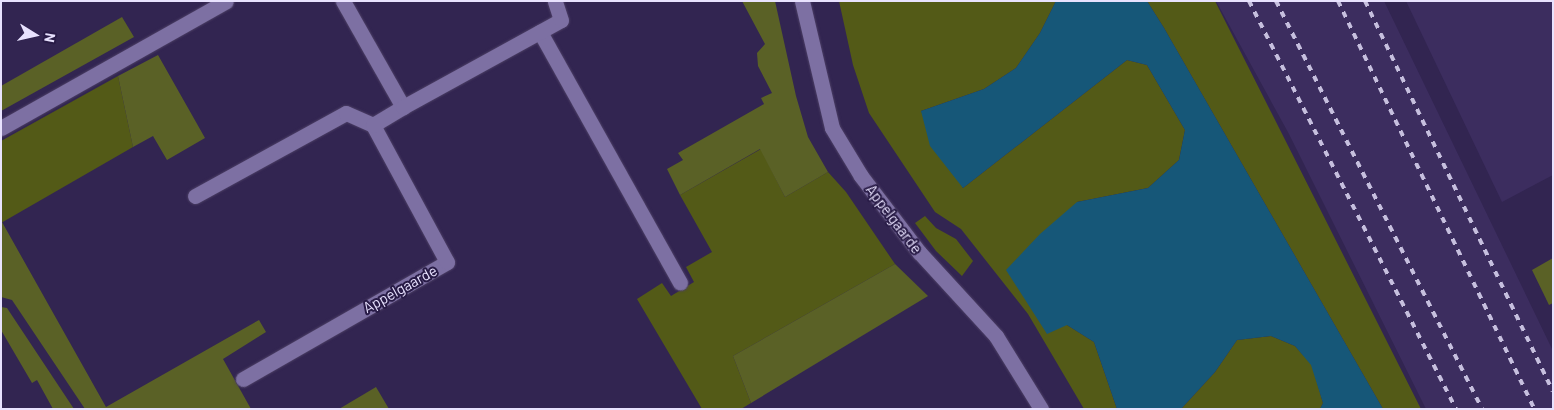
<!DOCTYPE html>
<style>
body{margin:0}
#map{position:relative;width:1554px;height:410px;overflow:hidden;background:#322551;font-family:Barlow,sans-serif}
div>[style]{position:absolute}
.built>*{inset:0;background:#3c2d5f}
.green>*{inset:0;background:#535a17}
.forest>*{inset:0;background:#5a6126}
.water>*{inset:0;background:#165778}
.roads{filter:drop-shadow(0 0 1px #4c3f65) drop-shadow(0 0 1px #4c3f65)}
.minor>*{height:15px;margin:-7.5px;padding:0 7.5px;transform-origin:7.5px;border-radius:7.5px;background:#7d70a3}
.rail>*{height:4px;margin-top:-2px;transform-origin:0;background:repeating-linear-gradient(90deg,#c6bfde 0 6px,transparent 0 12px)}
span{translate:-50% -50%;white-space:nowrap;text-align:center;line-height:1.15;-webkit-text-stroke:4px #281b46;paint-order:stroke}
.street-label{font-size:15px;color:#e8e2fe}
.frame{position:absolute;inset:0;border:2px solid #e8e2fe;pointer-events:none}
.north{position:absolute;left:10px;top:10px;width:50px;height:50px;-webkit-text-stroke:4px #281b46;paint-order:stroke;rotate:100deg;font-size:14px;font-weight:700;line-height:20px;text-align:center;color:#e8e2fe}
.north::after{content:'';display:block;margin:auto;width:18px;height:22px;background:#e8e2fe;clip-path:polygon(50% 0,100% 100%,50% 72%,0 100%)}
</style>
<div id="map">
<div class="built">
<i style="clip-path:polygon(1216px 1px,1384px 1px,1553px 351px,1553px 409px,1426px 409px,1289px 134px)"></i>
<i style="clip-path:polygon(1406px 1px,1553px 1px,1553px 175px,1502px 202px)"></i>
</div>
<div class="green">
<i style="clip-path:polygon(839px 1px,1056px 1px,1040px 33px,1016px 68px,984px 89px,921px 111px,963px 188px,1127px 60px,1147px 65px,1185px 130px,1179px 160px,1148px 188px,1077px 202px,1067px 325px,1094px 342px,1117px 409px,1084px 409px,1028px 314px,961px 229px,935px 212px,869px 113px,853px 65px)"></i>
<i style="clip-path:polygon(1147px 1px,1215px 1px,1421px 409px,1383px 409px,1164px 28px)"></i>
<i style="clip-path:polygon(118px 76px,133px 147px,1px 223px,1px 141px)"></i>
<i style="clip-path:polygon(761px 149px,785px 197px,828px 172px,846px 192px,895px 264px,733px 356px,751px 403px,741px 409px,702px 409px,637px 299px,662px 283px,671px 296px,694px 282px,686px 267px,712px 252px,680px 195px)"></i>
<i style="clip-path:polygon(925px 216px,936px 228px,956px 239px,973px 261px,962px 276px,936px 251px,915px 223px)"></i>
<i style="clip-path:polygon(1271px 336px,1295px 346px,1312px 365px,1323px 403px,1320px 409px,1181px 409px,1215px 372px,1237px 340px)"></i>
</div>
<div class="forest">
<i style="clip-path:polygon(742px 1px,775px 1px,796px 96px,808px 137px,828px 172px,785px 197px,760px 149px,680px 195px,667px 169px,683px 160px,678px 153px,764px 104px,761px 98px,772px 93px,758px 66px,757px 53px,765px 44px)"></i>
<i style="clip-path:polygon(122px 17px,134px 37px,1px 111px,1px 86px)"></i>
<i style="clip-path:polygon(158px 55px,205px 138px,167px 160px,153px 136px,133px 147px,118px 76px)"></i>
<i style="clip-path:polygon(2px 222px,106px 407px,259px 320px,266px 332px,223px 359px,251px 409px,85px 409px,12px 300px,1px 297px)"></i>
<i style="clip-path:polygon(1553px 258px,1553px 303px,1549px 305px,1532px 270px)"></i>
<i style="clip-path:polygon(895px 264px,928px 296px,751px 403px,733px 356px)"></i>
<i style="clip-path:polygon(1px 307px,7px 308px,74px 409px,53px 409px,37px 380px,32px 383px,1px 330px)"></i>
<i style="clip-path:polygon(376px 387px,389px 409px,339px 409px)"></i>
</div>
<div class="water">
<i style="clip-path:polygon(1056px 1px,1147px 1px,1164px 28px,1383px 409px,1320px 409px,1323px 403px,1311px 365px,1295px 346px,1271px 336px,1237px 340px,1215px 372px,1181px 409px,1117px 409px,1094px 342px,1067px 325px,1047px 334px,1006px 270px,1040px 234px,1077px 202px,1148px 188px,1179px 160px,1185px 130px,1147px 65px,1127px 60px,963px 188px,930px 146px,921px 111px,984px 89px,1016px 68px,1040px 33px)"></i>
</div>
<div class="roads">
<div class="minor">
<i style="left:343px;top:1px;width:122px;rotate:60.5deg"></i>
<i style="left:802px;top:1px;width:130px;rotate:76.7deg"></i>
<i style="left:832px;top:128px;width:56px;rotate:58.9deg"></i>
<i style="left:861px;top:176px;width:96px;rotate:52.7deg"></i>
<i style="left:919px;top:252px;width:114px;rotate:47.5deg"></i>
<i style="left:996px;top:336px;width:86px;rotate:58.3deg"></i>
<i style="left:540px;top:32px;width:287px;rotate:60.8deg"></i>
<i style="left:1px;top:128px;width:258px;rotate:-29.4deg"></i>
<i style="left:195px;top:196px;width:172px;rotate:-28.8deg"></i>
<i style="left:346px;top:113px;width:30px;rotate:24deg"></i>
<i style="left:243px;top:379px;width:235px;rotate:-29.8deg"></i>
<i style="left:447px;top:262px;width:156px;rotate:-118.4deg"></i>
<i style="left:373px;top:125px;width:35px;rotate:-31deg"></i>
<i style="left:403px;top:107px;width:180px;rotate:-28.8deg"></i>
<i style="left:561px;top:20px;width:20px;rotate:-108deg"></i>
</div>
</div>
<div class="rail">
<i style="left:1249px;top:1px;width:458px;rotate:63.1deg"></i>
<i style="left:1276px;top:1px;width:457px;rotate:63.2deg"></i>
<i style="left:1338px;top:1px;width:453px;rotate:64.3deg"></i>
<i style="left:1365px;top:1px;width:433px;rotate:64.3deg"></i>
</div>
<div class="street-label">
<span style="left:894px;top:219px;rotate:53deg">Appelgaarde</span>
<span style="left:400px;top:289px;rotate:-29deg">Appelgaarde</span>
</div>
<div class="frame"></div>
<div class="north">N</div>
</div>
